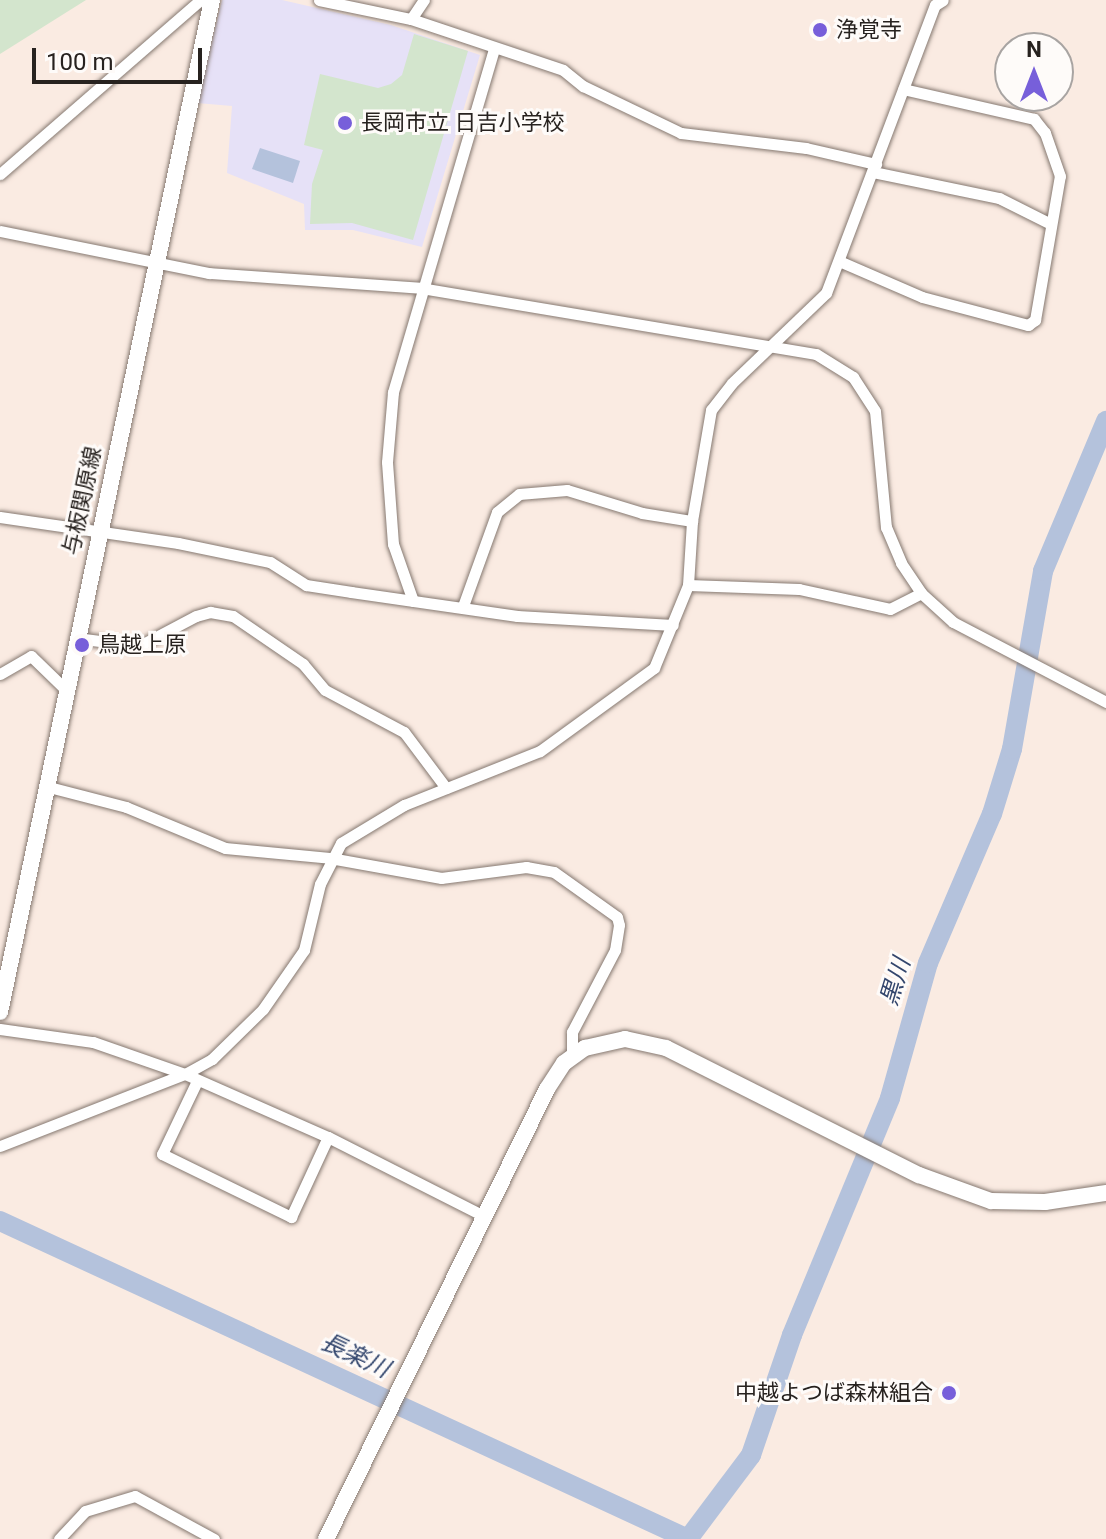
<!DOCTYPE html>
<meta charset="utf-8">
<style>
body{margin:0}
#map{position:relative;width:1106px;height:1539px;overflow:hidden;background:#faebe2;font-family:Roboto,"Noto Sans JP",sans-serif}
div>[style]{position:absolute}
.education>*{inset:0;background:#e6e1f7}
.green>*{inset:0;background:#d3e5cd}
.water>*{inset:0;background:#b4c2dc}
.river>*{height:20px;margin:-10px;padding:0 10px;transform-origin:10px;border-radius:10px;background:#b4c2dc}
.roads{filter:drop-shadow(0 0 2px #857870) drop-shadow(0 0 2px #857870)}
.street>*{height:11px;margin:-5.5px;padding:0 5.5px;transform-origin:5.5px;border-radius:5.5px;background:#fff}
.secondary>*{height:16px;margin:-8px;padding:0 8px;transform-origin:8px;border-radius:8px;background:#fff}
.dots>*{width:22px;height:22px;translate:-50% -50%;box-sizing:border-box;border:4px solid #fefbf9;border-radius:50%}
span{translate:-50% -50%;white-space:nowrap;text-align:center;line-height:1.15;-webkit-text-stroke:6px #fefbf9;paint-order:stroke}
.poi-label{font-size:22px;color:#27221f}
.left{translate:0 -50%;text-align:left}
.right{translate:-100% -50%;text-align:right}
.street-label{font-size:22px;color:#27221f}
.water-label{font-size:24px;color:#33466d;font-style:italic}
.north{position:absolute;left:994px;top:32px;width:80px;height:80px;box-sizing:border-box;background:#fefbf9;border:2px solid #a8a4a2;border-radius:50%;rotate:0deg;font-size:22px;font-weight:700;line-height:32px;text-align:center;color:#27221f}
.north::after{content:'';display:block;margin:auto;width:28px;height:36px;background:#775fda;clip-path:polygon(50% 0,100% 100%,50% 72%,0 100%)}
.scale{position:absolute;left:32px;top:48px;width:170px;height:36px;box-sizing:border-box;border:4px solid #27221f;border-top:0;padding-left:10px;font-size:24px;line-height:28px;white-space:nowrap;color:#27221f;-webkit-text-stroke:6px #fefbf9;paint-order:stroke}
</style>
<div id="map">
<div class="education">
<i style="clip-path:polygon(222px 0,282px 0,391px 25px,480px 55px,422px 247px,353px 230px,305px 230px,304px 204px,227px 173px,232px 106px,197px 103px)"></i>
</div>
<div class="green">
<i style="clip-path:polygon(0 0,86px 0,0 54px)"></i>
<i style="clip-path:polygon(414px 34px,468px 51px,413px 240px,352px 223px,310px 224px,312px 184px,323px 150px,304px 145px,320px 74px,378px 88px,391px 84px,402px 75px)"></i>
</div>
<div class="water">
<i style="clip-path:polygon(260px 148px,300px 161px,293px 183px,252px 169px)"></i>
</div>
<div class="river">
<i style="left:0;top:1221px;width:758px;rotate:24.81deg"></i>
<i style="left:688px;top:1539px;width:105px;rotate:-53.1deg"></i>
<i style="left:751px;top:1455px;width:127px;rotate:-71.1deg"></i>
<i style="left:792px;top:1335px;width:256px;rotate:-67.5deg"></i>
<i style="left:890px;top:1098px;width:140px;rotate:-74.3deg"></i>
<i style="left:928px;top:963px;width:162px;rotate:-66.8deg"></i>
<i style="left:992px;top:814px;width:68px;rotate:-72.9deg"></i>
<i style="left:1012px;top:749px;width:181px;rotate:-80.1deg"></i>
<i style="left:1043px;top:571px;width:163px;rotate:-67.2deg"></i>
</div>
<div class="roads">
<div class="street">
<i style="left:319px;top:0;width:94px;rotate:11.7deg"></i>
<i style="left:411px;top:19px;width:160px;rotate:18.5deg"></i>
<i style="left:563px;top:70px;width:26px;rotate:39deg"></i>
<i style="left:583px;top:86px;width:109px;rotate:25.6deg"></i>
<i style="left:681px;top:133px;width:126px;rotate:6.8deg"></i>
<i style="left:806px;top:148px;width:72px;rotate:12.9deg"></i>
<i style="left:411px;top:19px;width:23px;rotate:-56deg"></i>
<i style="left:873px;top:172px;width:129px;rotate:11.7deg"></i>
<i style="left:999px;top:198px;width:56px;rotate:26.6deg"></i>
<i style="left:0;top:174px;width:265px;rotate:-41deg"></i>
<i style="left:0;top:231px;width:213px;rotate:11.4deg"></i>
<i style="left:209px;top:273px;width:213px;rotate:4deg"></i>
<i style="left:421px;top:288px;width:400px;rotate:9.5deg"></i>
<i style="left:816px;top:354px;width:44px;rotate:31.9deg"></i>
<i style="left:853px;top:377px;width:40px;rotate:57.1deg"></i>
<i style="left:875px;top:411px;width:117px;rotate:84.6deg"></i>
<i style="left:886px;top:527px;width:39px;rotate:67deg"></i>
<i style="left:901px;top:563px;width:36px;rotate:56deg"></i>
<i style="left:921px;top:593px;width:43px;rotate:42.2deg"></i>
<i style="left:953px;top:622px;width:173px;rotate:27.6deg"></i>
<i style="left:839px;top:261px;width:90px;rotate:23.4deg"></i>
<i style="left:922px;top:297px;width:110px;rotate:14.8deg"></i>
<i style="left:1028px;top:325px;width:9px;rotate:-36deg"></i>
<i style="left:1035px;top:320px;width:146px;rotate:-80.2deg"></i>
<i style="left:1060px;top:176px;width:46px;rotate:-109.2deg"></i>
<i style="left:1045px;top:133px;width:18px;rotate:-128deg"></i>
<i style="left:1034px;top:119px;width:134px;rotate:-167.1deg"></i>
<i style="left:0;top:517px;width:180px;rotate:8.3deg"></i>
<i style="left:178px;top:543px;width:94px;rotate:11.7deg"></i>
<i style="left:270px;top:562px;width:43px;rotate:32.6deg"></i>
<i style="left:306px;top:585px;width:46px;rotate:8.8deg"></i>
<i style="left:351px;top:592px;width:168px;rotate:8.2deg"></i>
<i style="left:517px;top:616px;width:156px;rotate:3.3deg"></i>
<i style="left:688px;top:585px;width:111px;rotate:2.1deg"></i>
<i style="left:799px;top:589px;width:93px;rotate:12.4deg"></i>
<i style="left:890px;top:609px;width:35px;rotate:-27deg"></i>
<i style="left:413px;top:601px;width:60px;rotate:-109.3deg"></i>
<i style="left:393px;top:544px;width:82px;rotate:-94.2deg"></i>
<i style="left:387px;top:462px;width:70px;rotate:-85.1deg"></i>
<i style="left:393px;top:392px;width:359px;rotate:-73.6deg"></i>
<i style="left:463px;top:606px;width:100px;rotate:-70.1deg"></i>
<i style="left:497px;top:512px;width:28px;rotate:-39deg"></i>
<i style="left:519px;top:494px;width:48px;rotate:-4.8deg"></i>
<i style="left:567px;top:490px;width:78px;rotate:17deg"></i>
<i style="left:642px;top:513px;width:51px;rotate:9.1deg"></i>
<i style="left:76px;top:638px;width:64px;rotate:7.2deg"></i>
<i style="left:139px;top:646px;width:64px;rotate:-27.8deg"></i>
<i style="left:196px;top:616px;width:15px;rotate:-16deg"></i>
<i style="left:210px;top:612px;width:23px;rotate:10deg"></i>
<i style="left:233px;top:616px;width:85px;rotate:34.4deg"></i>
<i style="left:303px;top:664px;width:34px;rotate:50deg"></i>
<i style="left:325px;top:690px;width:89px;rotate:28deg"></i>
<i style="left:404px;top:732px;width:70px;rotate:53.1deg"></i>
<i style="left:0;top:674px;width:36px;rotate:-30deg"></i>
<i style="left:31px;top:656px;width:46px;rotate:44.1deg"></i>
<i style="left:45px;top:786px;width:84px;rotate:14.5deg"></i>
<i style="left:126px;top:807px;width:107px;rotate:22.5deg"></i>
<i style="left:225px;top:848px;width:105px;rotate:5.4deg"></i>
<i style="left:330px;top:858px;width:113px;rotate:10.2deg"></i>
<i style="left:441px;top:878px;width:86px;rotate:-7.4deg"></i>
<i style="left:526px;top:867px;width:28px;rotate:10deg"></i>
<i style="left:554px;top:872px;width:77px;rotate:35.5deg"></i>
<i style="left:617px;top:917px;width:8px;rotate:76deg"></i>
<i style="left:619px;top:925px;width:25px;rotate:99deg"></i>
<i style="left:615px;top:950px;width:93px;rotate:117.7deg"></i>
<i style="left:572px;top:1032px;width:24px;rotate:90deg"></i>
<i style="left:0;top:1029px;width:94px;rotate:8deg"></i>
<i style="left:93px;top:1042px;width:97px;rotate:19.2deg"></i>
<i style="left:185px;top:1074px;width:156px;rotate:23.8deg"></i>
<i style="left:328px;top:1137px;width:175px;rotate:26.9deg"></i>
<i style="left:197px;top:1081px;width:81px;rotate:115.6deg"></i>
<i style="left:162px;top:1154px;width:144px;rotate:26deg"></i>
<i style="left:291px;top:1217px;width:88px;rotate:-65.2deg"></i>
<i style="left:0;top:1146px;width:199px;rotate:-21.3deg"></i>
<i style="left:185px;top:1074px;width:31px;rotate:-29deg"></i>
<i style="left:212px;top:1059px;width:71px;rotate:-44.4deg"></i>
<i style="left:263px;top:1009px;width:72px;rotate:-55.2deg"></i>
<i style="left:304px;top:950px;width:68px;rotate:-76.4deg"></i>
<i style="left:320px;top:884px;width:46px;rotate:-62.9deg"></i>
<i style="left:341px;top:843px;width:74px;rotate:-31.1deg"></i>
<i style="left:404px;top:805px;width:146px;rotate:-21.7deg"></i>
<i style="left:540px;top:751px;width:141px;rotate:-36.1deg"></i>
<i style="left:654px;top:668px;width:90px;rotate:-67.7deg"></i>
<i style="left:688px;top:585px;width:64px;rotate:-86.4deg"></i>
<i style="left:692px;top:521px;width:113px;rotate:-80.3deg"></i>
<i style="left:711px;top:410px;width:34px;rotate:-52deg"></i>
<i style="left:732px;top:383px;width:130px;rotate:-43.8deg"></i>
<i style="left:826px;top:293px;width:308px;rotate:-69.3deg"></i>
<i style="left:935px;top:5px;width:9px;rotate:-32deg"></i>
<i style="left:59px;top:1539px;width:38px;rotate:-47deg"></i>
<i style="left:85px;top:1511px;width:52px;rotate:-16.7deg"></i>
<i style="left:135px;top:1496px;width:90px;rotate:28.6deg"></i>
</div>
<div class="secondary">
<i style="left:0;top:1012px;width:1034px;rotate:-78.17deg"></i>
<i style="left:326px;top:1539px;width:501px;rotate:-63.84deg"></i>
<i style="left:547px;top:1089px;width:31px;rotate:-57deg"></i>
<i style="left:564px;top:1063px;width:26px;rotate:-36deg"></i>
<i style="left:585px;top:1048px;width:41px;rotate:-12.7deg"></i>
<i style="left:625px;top:1039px;width:42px;rotate:12.4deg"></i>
<i style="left:666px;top:1048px;width:283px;rotate:26.7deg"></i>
<i style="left:919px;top:1175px;width:77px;rotate:19.9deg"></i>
<i style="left:991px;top:1201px;width:54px;rotate:1.1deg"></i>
<i style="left:1045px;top:1202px;width:62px;rotate:-8.4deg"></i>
</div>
</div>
<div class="dots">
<i style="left:820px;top:30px;background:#775fda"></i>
<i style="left:345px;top:123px;background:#775fda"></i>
<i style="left:82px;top:645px;background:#775fda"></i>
<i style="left:949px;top:1393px;background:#775fda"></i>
</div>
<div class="poi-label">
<span class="left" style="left:836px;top:30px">浄覚寺</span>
<span class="left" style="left:361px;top:123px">長岡市立 日吉小学校</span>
<span class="left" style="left:98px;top:645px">鳥越上原</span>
<span class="right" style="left:933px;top:1393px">中越よつば森林組合</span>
</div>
<div class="street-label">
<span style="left:82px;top:501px;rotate:-78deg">与板関原線</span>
</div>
<div class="water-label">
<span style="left:896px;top:982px;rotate:-73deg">黒川</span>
<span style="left:355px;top:1356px;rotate:25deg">長楽川</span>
</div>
<div class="north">N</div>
<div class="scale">100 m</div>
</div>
